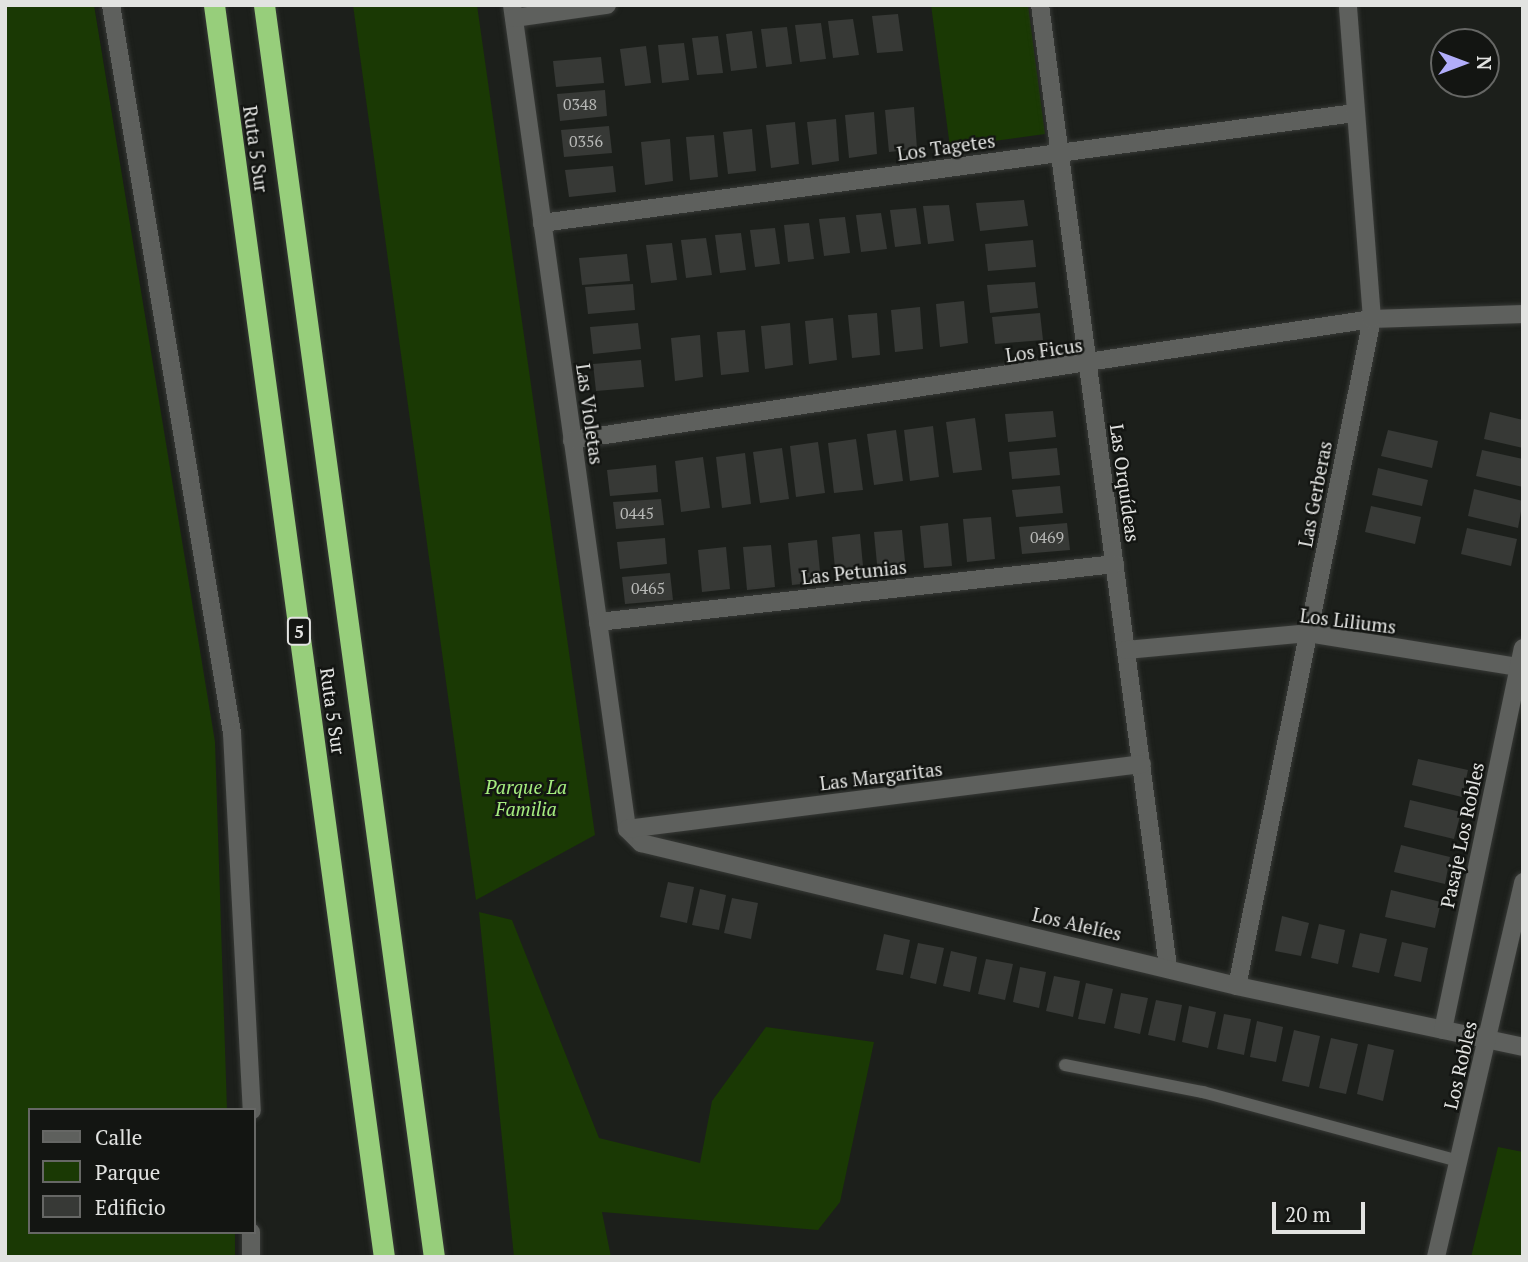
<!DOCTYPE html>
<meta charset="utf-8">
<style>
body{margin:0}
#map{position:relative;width:1528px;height:1262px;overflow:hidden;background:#1c1f1b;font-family:"PT Serif",serif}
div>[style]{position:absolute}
.green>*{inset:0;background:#1a3904}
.building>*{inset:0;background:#373936}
.roads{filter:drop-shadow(0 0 2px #373936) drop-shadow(0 0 2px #373936)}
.service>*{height:12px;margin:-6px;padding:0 6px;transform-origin:6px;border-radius:6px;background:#5e605d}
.minor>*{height:18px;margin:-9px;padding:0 9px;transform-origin:9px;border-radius:9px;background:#5e605d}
.tertiary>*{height:18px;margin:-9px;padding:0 9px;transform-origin:9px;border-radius:9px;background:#5e605d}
.motorway>*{height:21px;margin:-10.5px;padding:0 10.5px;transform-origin:10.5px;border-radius:10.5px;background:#97ce7b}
span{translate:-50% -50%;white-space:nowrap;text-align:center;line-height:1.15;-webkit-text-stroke:5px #131512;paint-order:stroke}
.number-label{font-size:16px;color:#b7b8b6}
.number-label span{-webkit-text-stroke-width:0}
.shield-label span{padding:2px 5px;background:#131512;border:2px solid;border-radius:5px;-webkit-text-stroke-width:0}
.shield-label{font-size:18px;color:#e2e3e1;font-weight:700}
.street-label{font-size:19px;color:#e2e3e1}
.park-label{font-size:19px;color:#a5ed7f;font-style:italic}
.frame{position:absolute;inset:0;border:7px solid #e2e3e1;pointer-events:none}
.legend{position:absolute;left:28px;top:1108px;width:228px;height:126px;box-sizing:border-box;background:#131512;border:2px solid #666765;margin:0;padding:9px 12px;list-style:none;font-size:21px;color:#e2e3e1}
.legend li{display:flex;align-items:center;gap:14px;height:35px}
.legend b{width:35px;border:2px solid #666765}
.north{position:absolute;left:1430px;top:28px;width:70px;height:70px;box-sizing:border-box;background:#131512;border:2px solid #666765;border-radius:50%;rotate:90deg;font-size:19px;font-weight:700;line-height:28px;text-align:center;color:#e2e3e1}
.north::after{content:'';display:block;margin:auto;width:24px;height:32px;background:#b1adfa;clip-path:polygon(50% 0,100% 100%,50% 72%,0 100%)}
.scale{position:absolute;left:1272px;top:1202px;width:93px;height:32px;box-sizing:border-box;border:4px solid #e2e3e1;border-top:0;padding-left:9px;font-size:21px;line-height:24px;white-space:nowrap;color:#e2e3e1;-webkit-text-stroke:5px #131512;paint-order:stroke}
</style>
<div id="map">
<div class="green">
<i style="clip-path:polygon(5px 5px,94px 5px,215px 742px,227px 1110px,30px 1110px,30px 1232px,235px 1232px,235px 1257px,5px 1257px)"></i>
<i style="clip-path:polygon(353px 5px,477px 5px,595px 835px,476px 900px)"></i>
<i style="clip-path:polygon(931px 5px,1028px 5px,1045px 134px,950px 147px)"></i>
<i style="clip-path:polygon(479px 912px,512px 920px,599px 1138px,700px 1163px,712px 1101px,766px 1027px,874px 1042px,840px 1202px,818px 1230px,602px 1212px,611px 1257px,514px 1257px)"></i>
<i style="clip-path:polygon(1498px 1147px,1523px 1152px,1523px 1257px,1471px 1257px)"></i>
</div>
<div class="building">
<i style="clip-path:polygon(898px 14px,903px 51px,877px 53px,872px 16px)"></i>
<i style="clip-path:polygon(853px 19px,859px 55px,833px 58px,828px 21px)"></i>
<i style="clip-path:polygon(821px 23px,826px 59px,800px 62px,795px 25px)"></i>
<i style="clip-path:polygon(787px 27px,792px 64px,766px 67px,761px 29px)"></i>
<i style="clip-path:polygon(752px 31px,757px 68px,731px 71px,726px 34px)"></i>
<i style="clip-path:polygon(718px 36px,723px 73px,697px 75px,692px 38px)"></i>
<i style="clip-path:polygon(684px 43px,689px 80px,662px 83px,658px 45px)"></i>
<i style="clip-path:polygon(646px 46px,651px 83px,625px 86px,620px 49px)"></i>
<i style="clip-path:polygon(601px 57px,604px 83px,556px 87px,553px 61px)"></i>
<i style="clip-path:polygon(605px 90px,607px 116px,560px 121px,557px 94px)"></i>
<i style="clip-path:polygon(914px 107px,917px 149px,889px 152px,885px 110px)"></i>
<i style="clip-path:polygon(874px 112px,877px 154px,849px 158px,845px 115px)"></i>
<i style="clip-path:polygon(836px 119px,839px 161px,812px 165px,807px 122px)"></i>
<i style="clip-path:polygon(795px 122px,799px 164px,771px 168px,766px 125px)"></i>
<i style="clip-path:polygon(609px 126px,612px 153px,564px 157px,561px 130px)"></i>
<i style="clip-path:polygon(752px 129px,756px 171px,728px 174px,723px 132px)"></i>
<i style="clip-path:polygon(714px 135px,718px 177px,690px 180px,686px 137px)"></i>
<i style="clip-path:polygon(670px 139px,673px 181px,645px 185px,641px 142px)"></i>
<i style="clip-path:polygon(613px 166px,616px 192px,569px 197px,565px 170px)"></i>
<i style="clip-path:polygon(1024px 200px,1028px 226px,980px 231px,976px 203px)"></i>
<i style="clip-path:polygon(949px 205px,954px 241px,928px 244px,923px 206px)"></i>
<i style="clip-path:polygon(916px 208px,921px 244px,895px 247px,890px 210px)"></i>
<i style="clip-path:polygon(881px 213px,887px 249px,861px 252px,856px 215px)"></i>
<i style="clip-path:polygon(845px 217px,850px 253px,824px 256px,819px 219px)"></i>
<i style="clip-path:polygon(809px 223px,814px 259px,788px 262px,784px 225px)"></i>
<i style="clip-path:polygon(775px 228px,780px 264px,755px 267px,750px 230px)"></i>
<i style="clip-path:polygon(741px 233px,746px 270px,720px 273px,715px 235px)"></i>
<i style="clip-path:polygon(706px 238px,712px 275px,686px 278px,681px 240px)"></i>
<i style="clip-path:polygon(1033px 240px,1036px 267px,988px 271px,985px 244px)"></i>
<i style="clip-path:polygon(672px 243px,677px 280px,651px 283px,646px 245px)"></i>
<i style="clip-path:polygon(627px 254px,630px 281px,582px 285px,579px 258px)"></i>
<i style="clip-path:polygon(1035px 282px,1038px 308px,990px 313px,987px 285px)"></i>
<i style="clip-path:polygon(633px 284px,635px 310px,588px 314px,585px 287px)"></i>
<i style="clip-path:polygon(964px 301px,968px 343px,940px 347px,936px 304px)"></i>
<i style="clip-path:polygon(920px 307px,923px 349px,895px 352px,891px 310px)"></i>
<i style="clip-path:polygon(877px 313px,880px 355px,852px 358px,848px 315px)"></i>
<i style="clip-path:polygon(1040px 313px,1043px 340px,995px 344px,992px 317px)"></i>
<i style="clip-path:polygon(833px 318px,837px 360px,809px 364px,805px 321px)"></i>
<i style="clip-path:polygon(638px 323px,641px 349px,593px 354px,590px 327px)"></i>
<i style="clip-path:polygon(790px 323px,793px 365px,765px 369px,761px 326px)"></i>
<i style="clip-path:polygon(745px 330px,749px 372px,721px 375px,717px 332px)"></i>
<i style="clip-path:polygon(700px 335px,703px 377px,675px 381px,671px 338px)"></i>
<i style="clip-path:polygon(641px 360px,644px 387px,596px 391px,593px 364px)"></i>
<i style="clip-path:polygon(1053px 411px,1056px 437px,1008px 442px,1005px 414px)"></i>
<i style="clip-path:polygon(1490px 412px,1523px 420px,1523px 448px,1484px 439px)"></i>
<i style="clip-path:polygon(975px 418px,982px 470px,953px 473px,946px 422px)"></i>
<i style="clip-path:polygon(933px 426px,939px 477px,910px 481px,904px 430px)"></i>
<i style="clip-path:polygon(896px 430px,903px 481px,874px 485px,867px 434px)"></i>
<i style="clip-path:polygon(1388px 430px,1438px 441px,1432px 468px,1381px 456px)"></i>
<i style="clip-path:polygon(856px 439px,863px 490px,834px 493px,828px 443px)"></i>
<i style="clip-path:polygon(818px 442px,825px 493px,796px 497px,790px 446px)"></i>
<i style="clip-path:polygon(782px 448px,789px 499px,760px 503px,753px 452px)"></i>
<i style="clip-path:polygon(1057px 448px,1060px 475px,1012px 479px,1009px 452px)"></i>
<i style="clip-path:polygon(1482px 450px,1523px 459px,1523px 487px,1476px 476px)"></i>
<i style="clip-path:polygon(745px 453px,751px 504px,722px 508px,716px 457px)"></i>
<i style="clip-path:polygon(703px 457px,710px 508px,681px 512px,675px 461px)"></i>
<i style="clip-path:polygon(656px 465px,658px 492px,610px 496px,607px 470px)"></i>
<i style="clip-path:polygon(1378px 468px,1428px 480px,1422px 506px,1372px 495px)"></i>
<i style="clip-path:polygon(1060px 486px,1063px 513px,1016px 517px,1012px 490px)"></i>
<i style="clip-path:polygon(1474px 489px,1523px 501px,1518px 528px,1468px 516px)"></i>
<i style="clip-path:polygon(661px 499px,664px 525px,616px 529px,613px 502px)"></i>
<i style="clip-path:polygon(1371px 506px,1421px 517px,1415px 544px,1365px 532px)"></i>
<i style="clip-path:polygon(991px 517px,995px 559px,967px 562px,963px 519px)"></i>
<i style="clip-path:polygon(948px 523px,952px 566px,924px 568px,920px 526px)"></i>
<i style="clip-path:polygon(1067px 523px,1070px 550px,1022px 554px,1019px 527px)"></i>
<i style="clip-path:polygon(1467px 528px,1517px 539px,1511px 566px,1461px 554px)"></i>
<i style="clip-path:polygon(902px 530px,906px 572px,878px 575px,874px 532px)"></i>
<i style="clip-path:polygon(860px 534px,864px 577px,836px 579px,832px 537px)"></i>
<i style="clip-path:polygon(665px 538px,667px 564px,620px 569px,617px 542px)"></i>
<i style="clip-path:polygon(817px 540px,821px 582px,792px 585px,788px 543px)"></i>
<i style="clip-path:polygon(771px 545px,775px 587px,747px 590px,743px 547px)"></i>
<i style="clip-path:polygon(726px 547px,730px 589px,702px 592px,698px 550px)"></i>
<i style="clip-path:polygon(670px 573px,673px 600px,625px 604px,622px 577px)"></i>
<i style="clip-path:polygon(1418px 759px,1468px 770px,1462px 797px,1412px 785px)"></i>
<i style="clip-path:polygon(1410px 800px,1461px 812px,1454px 839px,1404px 827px)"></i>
<i style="clip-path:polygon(1401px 845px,1450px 857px,1445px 884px,1394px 872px)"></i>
<i style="clip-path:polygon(668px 882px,694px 887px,687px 923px,660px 917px)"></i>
<i style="clip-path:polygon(700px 889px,726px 895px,719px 930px,692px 925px)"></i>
<i style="clip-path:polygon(1391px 890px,1441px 902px,1435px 928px,1385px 917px)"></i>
<i style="clip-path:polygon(732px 898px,758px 903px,751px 939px,724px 933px)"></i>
<i style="clip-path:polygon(1282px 916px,1309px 923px,1301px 956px,1275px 951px)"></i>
<i style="clip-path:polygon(1319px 924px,1345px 930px,1338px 964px,1311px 958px)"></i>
<i style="clip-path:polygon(1360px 933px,1387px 939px,1379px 973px,1352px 967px)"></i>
<i style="clip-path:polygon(884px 934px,910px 940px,903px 975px,876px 970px)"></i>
<i style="clip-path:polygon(1402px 942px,1428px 948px,1421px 982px,1394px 976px)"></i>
<i style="clip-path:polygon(918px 943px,944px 948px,936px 984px,910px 978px)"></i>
<i style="clip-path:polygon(951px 951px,977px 957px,970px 992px,943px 986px)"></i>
<i style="clip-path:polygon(986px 959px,1013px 964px,1005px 1000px,978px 994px)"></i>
<i style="clip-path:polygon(1020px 967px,1046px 972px,1039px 1008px,1013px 1002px)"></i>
<i style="clip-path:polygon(1054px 976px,1080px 981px,1073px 1017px,1046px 1011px)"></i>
<i style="clip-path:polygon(1086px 983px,1113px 989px,1105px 1024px,1078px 1019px)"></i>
<i style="clip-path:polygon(1121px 993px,1148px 998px,1140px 1034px,1114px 1028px)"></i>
<i style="clip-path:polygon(1156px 1000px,1182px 1005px,1175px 1041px,1148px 1035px)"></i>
<i style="clip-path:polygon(1189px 1006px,1216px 1012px,1208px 1048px,1182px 1042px)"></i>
<i style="clip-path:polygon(1224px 1014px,1251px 1019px,1244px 1055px,1217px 1049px)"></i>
<i style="clip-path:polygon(1257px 1021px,1283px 1027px,1276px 1062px,1250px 1057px)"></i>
<i style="clip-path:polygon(1294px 1030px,1320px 1036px,1309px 1087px,1282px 1081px)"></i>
<i style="clip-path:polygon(1331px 1038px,1358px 1044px,1346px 1094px,1319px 1088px)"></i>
<i style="clip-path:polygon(1368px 1044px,1394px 1050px,1383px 1101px,1357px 1094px)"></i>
</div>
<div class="roads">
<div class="service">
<i style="left:1065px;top:1065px;width:141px;rotate:11.1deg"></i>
<i style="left:1203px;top:1092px;width:265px;rotate:15.1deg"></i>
</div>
<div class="minor">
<i style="left:111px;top:5px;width:738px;rotate:80.56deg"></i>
<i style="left:232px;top:733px;width:378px;rotate:87deg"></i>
<i style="left:512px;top:5px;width:832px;rotate:82.05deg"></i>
<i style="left:1040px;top:5px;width:970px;rotate:82.42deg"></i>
<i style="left:514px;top:18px;width:94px;rotate:-8deg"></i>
<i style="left:542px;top:223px;width:820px;rotate:-7.71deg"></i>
<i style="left:572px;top:440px;width:809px;rotate:-8.6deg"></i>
<i style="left:1372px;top:319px;width:151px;rotate:-1.9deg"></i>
<i style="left:598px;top:622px;width:520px;rotate:-6.4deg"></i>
<i style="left:1126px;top:650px;width:183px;rotate:-5.3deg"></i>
<i style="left:1308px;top:633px;width:218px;rotate:9.2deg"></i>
<i style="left:627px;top:829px;width:20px;rotate:45deg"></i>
<i style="left:641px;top:843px;width:613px;rotate:13.49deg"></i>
<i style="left:1237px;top:986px;width:292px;rotate:12deg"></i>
<i style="left:627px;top:829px;width:519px;rotate:-7.19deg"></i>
<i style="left:1237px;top:986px;width:681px;rotate:-78.56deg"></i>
<i style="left:1372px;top:319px;width:315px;rotate:-94.4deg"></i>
<i style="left:1443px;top:1030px;width:390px;rotate:-78.2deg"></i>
<i style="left:251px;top:1257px;width:25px;rotate:-90deg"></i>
</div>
<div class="tertiary">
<i style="left:1436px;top:1257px;width:385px;rotate:-76.9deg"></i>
</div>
<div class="motorway">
<i style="left:214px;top:5px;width:1263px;rotate:82.27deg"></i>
<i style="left:264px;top:5px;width:1263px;rotate:82.27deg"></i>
</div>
</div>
<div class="number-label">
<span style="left:580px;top:104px">0348</span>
<span style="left:586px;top:141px">0356</span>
<span style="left:637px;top:513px">0445</span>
<span style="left:1047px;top:537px">0469</span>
<span style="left:648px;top:588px">0465</span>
</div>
<div class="shield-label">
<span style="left:299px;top:631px">5</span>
</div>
<div class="street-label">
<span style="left:946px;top:147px;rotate:-8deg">Los Tagetes</span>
<span style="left:256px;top:149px;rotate:82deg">Ruta 5 Sur</span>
<span style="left:1044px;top:350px;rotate:-8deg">Los Ficus</span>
<span style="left:590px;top:414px;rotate:82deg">Las Violetas</span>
<span style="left:1125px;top:483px;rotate:82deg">Las Orquídeas</span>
<span style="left:1315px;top:494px;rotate:-79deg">Las Gerberas</span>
<span style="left:854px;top:572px;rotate:-6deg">Las Petunias</span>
<span style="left:1348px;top:621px;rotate:7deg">Los Liliums</span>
<span style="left:333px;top:711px;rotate:82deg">Ruta 5 Sur</span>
<span style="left:881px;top:776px;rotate:-7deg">Las Margaritas</span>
<span style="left:1462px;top:835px;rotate:-78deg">Pasaje Los Robles</span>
<span style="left:1077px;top:924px;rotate:13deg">Los Alelíes</span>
<span style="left:1460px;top:1065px;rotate:-77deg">Los Robles</span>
</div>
<div class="park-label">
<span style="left:526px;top:798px">Parque La<br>Familia</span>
</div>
<div class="frame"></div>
<ul class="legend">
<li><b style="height:9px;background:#5e605d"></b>Calle</li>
<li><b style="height:19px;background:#1a3904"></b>Parque</li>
<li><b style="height:19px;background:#373936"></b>Edificio</li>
</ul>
<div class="north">N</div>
<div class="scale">20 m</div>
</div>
